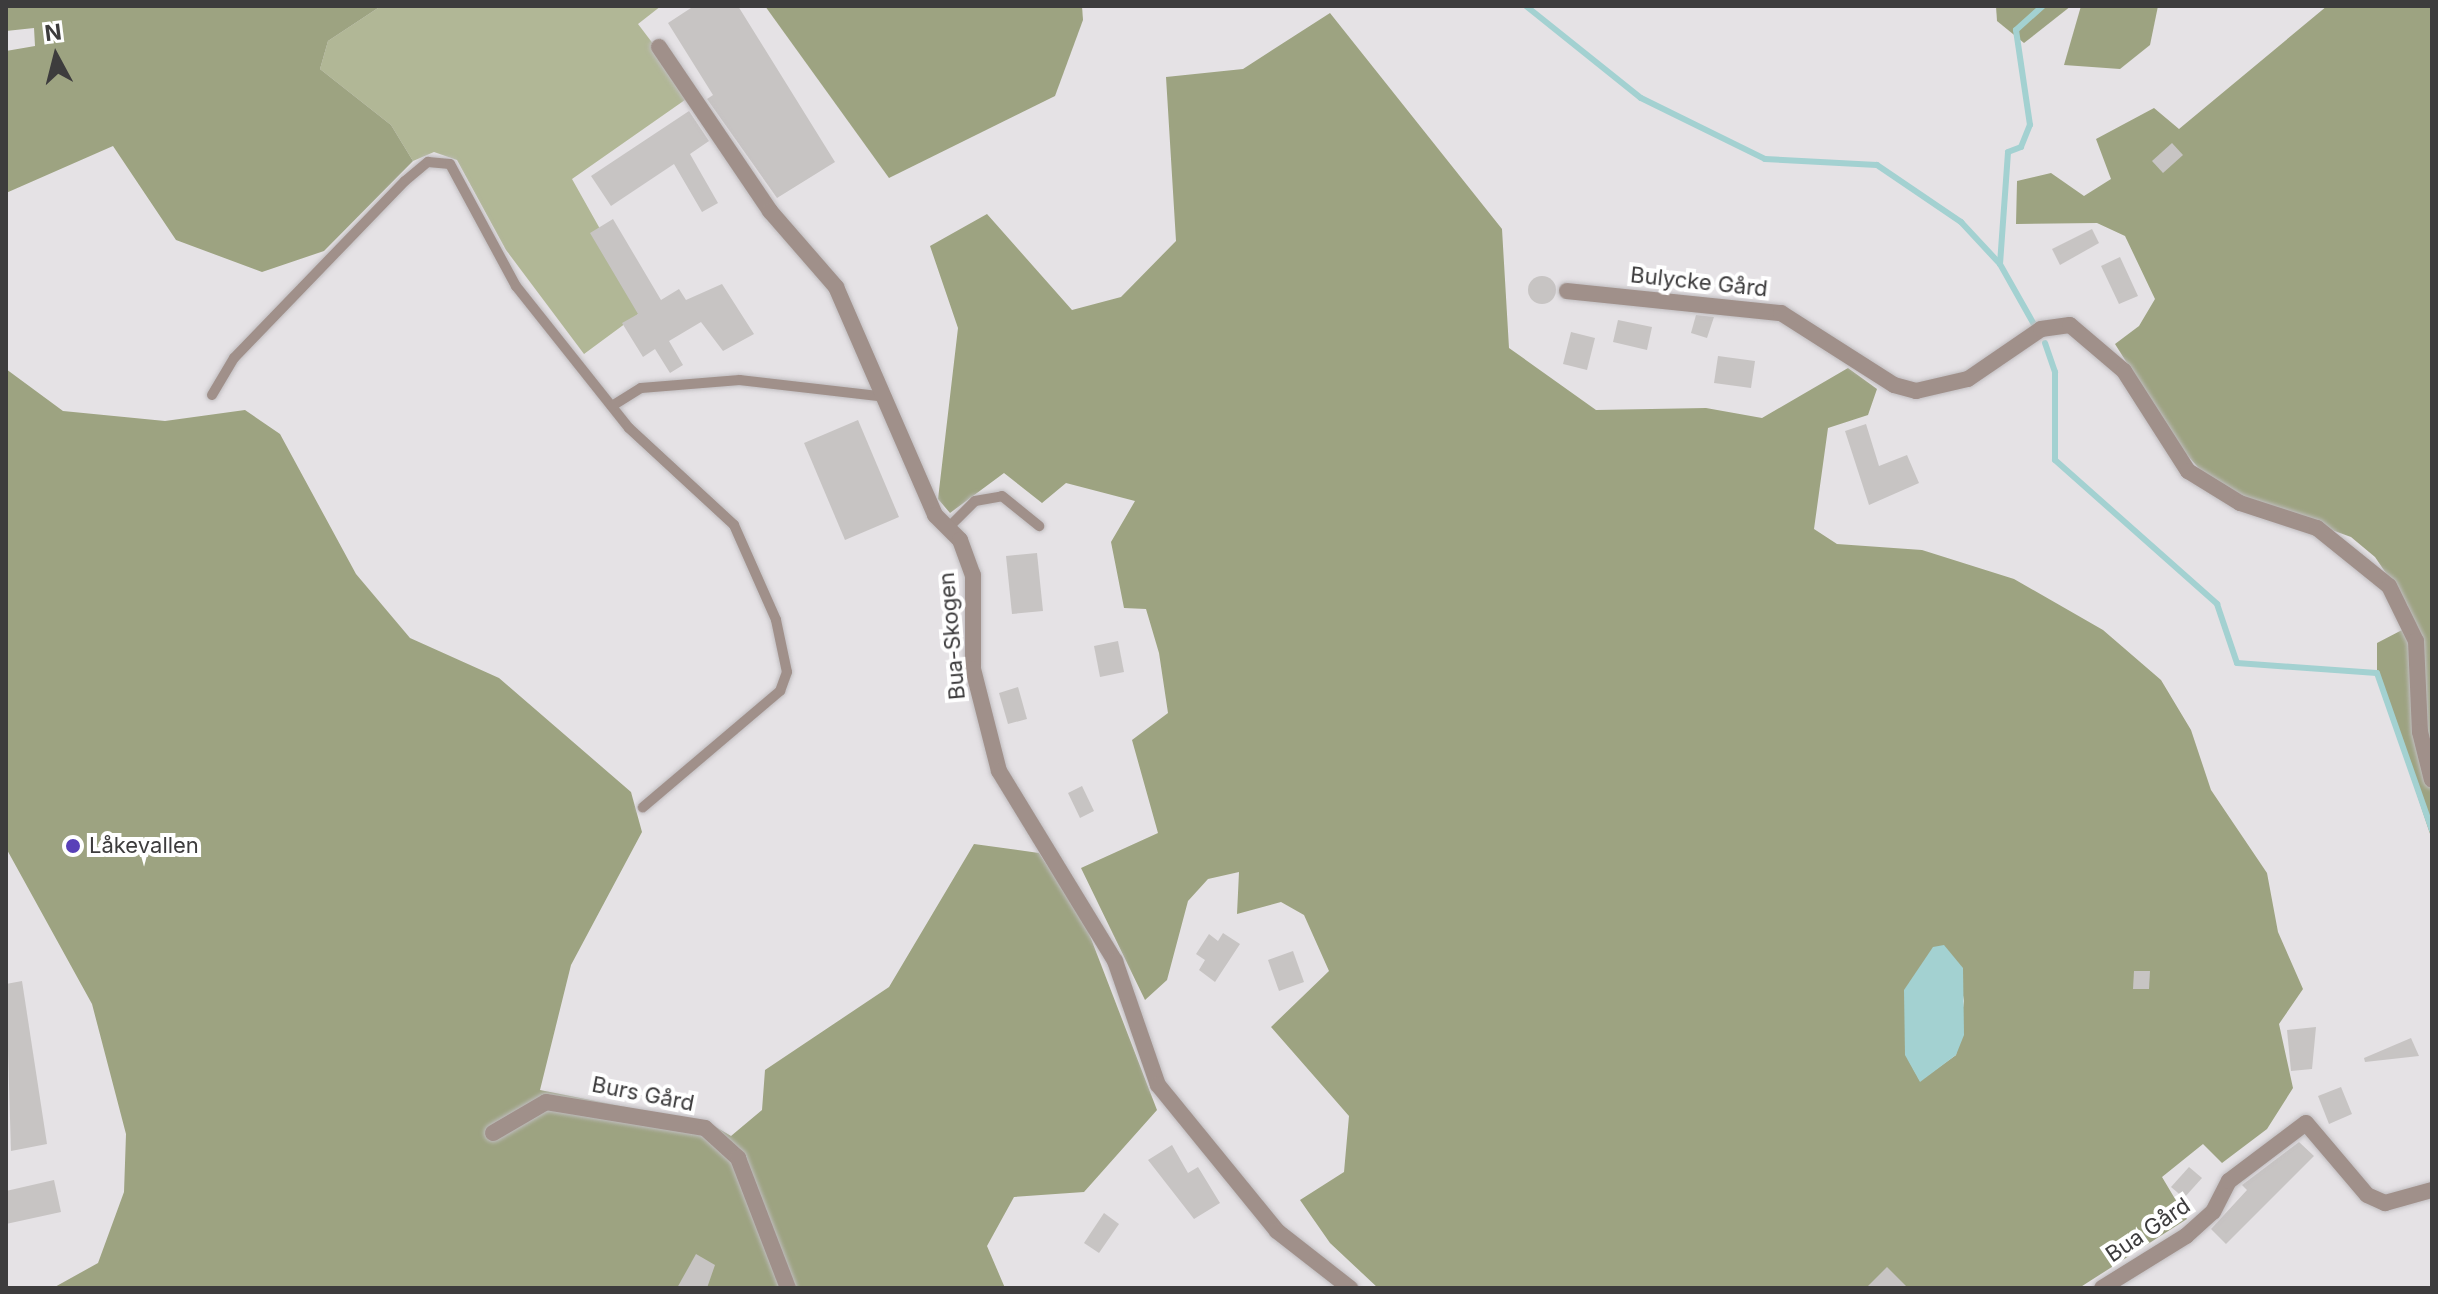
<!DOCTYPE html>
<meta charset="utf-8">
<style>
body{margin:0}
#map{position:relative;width:2438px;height:1294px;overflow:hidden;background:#e5e2e5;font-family:Inter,sans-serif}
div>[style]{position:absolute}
.green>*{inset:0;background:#b1b796}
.forest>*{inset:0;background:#9da381}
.water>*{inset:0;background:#a3d1d1}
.stream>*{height:6px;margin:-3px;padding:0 3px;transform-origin:3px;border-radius:3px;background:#a3d1d1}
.building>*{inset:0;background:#c7c4c3}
.round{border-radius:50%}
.roads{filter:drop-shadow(0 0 2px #c0bdc0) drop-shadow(0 0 2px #c0bdc0)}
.lane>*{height:10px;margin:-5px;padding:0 5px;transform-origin:5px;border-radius:5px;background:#a0908a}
.street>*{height:16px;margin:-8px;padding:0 8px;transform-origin:8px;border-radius:8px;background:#a0908a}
.dots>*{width:22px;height:22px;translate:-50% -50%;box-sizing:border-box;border:4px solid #fff;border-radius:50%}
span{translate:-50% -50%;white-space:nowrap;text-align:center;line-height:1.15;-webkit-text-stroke:8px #fff;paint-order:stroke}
.street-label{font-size:22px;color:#3d3c3d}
.poi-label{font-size:22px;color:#3d3c3d}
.left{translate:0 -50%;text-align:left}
.frame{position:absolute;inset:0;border:8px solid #3d3c3d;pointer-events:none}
.north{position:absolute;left:16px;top:16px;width:80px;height:80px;-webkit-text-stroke:6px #fff;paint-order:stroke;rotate:353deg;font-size:22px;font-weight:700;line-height:32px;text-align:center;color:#3d3c3d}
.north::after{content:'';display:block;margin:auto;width:28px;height:36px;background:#3d3c3d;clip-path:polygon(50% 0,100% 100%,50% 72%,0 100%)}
</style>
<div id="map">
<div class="green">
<i style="clip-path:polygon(381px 6px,661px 6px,638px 24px,692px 95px,572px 179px,645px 309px,584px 354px,506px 250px,457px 160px,434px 152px,413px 161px,391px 125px,320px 69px,328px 41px)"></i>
</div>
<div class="forest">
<i style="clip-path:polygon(6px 6px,381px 6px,328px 41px,320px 69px,391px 125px,413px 161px,324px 251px,262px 272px,176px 240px,113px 146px,6px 193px,6px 51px,35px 46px,34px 28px,6px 31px)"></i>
<i style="clip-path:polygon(765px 6px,1082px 6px,1083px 20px,1055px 96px,889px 178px)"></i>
<i style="clip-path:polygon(1996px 6px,2071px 6px,2024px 43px,1997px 21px)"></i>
<i style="clip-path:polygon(2081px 6px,2158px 6px,2150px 45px,2120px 69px,2064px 65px)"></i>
<i style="clip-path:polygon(2327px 6px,2432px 6px,2432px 840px,2377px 673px,2377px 643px,2402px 630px,2408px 606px,2375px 557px,2351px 537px,2254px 502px,2203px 473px,2179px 446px,2115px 344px,2139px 326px,2155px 299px,2125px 236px,2097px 223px,2016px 224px,2017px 181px,2051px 173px,2084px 196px,2111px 179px,2096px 139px,2154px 108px,2179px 129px)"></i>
<i style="clip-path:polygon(evenodd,1330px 13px,1502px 229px,1509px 348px,1596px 410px,1706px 408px,1762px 418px,1848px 368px,1877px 389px,1868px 415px,1828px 428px,1814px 529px,1837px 544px,1922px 550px,2014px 579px,2103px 630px,2161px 680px,2191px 730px,2211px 790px,2267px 873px,2278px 932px,2303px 989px,2279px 1024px,2293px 1088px,2267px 1129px,2222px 1163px,2203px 1144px,2162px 1177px,2187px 1219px,2079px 1288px,1378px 1288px,1330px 1243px,1300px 1200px,1344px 1172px,1349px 1116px,1271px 1027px,1329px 971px,1304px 915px,1281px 902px,1237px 914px,1239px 872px,1208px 879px,1188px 901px,1167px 980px,1145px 1000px,1081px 868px,1158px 833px,1132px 740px,1168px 713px,1159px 653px,1146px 609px,1124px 608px,1111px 542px,1135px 501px,1066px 483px,1042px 503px,1004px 473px,950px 513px,938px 499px,958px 328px,930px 246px,987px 214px,1072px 310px,1121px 297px,1176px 241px,1166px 77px,1243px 69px,1330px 13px,1959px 974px,1964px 1001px,1956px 1055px,1920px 1081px,1909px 1061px,1905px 990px,1959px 974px)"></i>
<i style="clip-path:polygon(6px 369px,63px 411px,165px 421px,245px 410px,280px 434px,356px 574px,410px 638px,499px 678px,631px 792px,642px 832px,571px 965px,540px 1090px,711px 1124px,731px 1136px,762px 1110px,765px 1070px,889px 987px,974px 844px,1039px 853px,1085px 923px,1157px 1110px,1084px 1192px,1014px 1197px,987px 1246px,1005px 1288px,53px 1288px,98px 1263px,124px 1192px,126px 1134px,92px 1004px,6px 848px)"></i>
</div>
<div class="water">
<i style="clip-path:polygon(1944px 945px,1963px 968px,1964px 1035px,1956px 1055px,1920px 1082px,1905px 1055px,1904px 990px,1933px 947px)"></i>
</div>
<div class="stream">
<i style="left:1526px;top:6px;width:147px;rotate:38.7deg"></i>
<i style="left:1641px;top:98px;width:138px;rotate:26.2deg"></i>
<i style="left:1765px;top:159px;width:112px;rotate:3.1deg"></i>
<i style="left:1877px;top:165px;width:102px;rotate:34.2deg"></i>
<i style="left:1961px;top:222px;width:57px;rotate:47.1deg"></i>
<i style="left:2036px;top:328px;width:73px;rotate:-119.4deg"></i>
<i style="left:2000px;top:264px;width:112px;rotate:-85.9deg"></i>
<i style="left:2008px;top:152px;width:14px;rotate:-21deg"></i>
<i style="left:2021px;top:147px;width:24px;rotate:-68deg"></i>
<i style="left:2030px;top:125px;width:96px;rotate:-98.4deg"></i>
<i style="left:2016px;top:30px;width:36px;rotate:-42deg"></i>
<i style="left:2045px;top:343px;width:31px;rotate:71deg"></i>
<i style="left:2055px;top:372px;width:88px;rotate:90deg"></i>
<i style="left:2055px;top:460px;width:217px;rotate:41.6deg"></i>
<i style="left:2217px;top:604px;width:62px;rotate:71.3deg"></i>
<i style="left:2237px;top:663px;width:140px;rotate:4.1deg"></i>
<i style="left:2377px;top:673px;width:166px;rotate:70.7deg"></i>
</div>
<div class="building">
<i style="clip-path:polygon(694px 6px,738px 6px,835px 162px,777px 198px,707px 99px,713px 95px,668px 23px)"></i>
<i style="clip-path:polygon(689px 111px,709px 141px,690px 154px,718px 203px,702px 212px,674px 164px,611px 206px,591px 176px)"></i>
<i style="clip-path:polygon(2172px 143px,2183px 155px,2163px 173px,2152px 161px)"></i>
<i style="clip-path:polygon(613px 219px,661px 300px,679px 289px,686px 300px,722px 284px,754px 334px,723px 351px,701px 322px,669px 341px,683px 365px,670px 373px,655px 349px,643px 357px,622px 323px,638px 314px,590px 233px)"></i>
<i style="clip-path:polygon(2092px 229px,2099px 243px,2060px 265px,2052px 249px)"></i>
<i style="clip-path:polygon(2120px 257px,2138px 296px,2119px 304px,2101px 266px)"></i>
<i class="round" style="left:1528px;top:276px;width:28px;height:28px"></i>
<i style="clip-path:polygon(1696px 315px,1714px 317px,1707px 338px,1691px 333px)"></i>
<i style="clip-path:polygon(1618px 320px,1652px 327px,1647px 350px,1613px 342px)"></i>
<i style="clip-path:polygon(1571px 332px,1595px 338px,1587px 370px,1563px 364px)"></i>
<i style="clip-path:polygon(1718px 356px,1755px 361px,1751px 388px,1714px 383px)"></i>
<i style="clip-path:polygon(858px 420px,899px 517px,845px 540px,804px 443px)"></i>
<i style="clip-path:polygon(1866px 424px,1879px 466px,1907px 455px,1919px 483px,1869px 505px,1845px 431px)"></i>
<i style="clip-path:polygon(1037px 553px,1043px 611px,1012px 614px,1006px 556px)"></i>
<i style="clip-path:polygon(1118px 641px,1124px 672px,1100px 677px,1094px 646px)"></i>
<i style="clip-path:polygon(1018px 687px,1027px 719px,1008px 724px,999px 693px)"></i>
<i style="clip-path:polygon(1082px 786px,1094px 811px,1080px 818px,1068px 793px)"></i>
<i style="clip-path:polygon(1223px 933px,1240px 944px,1215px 982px,1199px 970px,1205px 960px,1196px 954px,1209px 934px,1218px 941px)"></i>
<i style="clip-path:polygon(1293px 951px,1304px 982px,1279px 991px,1268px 960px)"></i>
<i style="clip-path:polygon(2134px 971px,2150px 971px,2149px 989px,2133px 989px)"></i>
<i style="clip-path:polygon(22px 981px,47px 1144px,11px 1151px,6px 984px)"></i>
<i style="clip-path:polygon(2316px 1027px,2312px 1069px,2291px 1071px,2287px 1030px)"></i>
<i style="clip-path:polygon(2411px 1038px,2419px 1056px,2365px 1062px,2364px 1058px)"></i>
<i style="clip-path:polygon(2341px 1087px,2352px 1114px,2329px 1124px,2318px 1096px)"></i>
<i style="clip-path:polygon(2299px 1142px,2314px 1156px,2226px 1244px,2211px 1229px,2247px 1190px,2242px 1185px)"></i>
<i style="clip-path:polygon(1172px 1145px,1188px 1173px,1198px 1167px,1220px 1203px,1194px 1219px,1148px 1160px)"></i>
<i style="clip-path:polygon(2189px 1167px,2202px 1178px,2184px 1198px,2171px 1187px)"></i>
<i style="clip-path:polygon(54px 1180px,61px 1212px,6px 1224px,6px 1191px)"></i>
<i style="clip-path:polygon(1104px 1213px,1119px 1224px,1099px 1253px,1084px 1243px)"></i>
<i style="clip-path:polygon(696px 1254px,715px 1265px,707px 1288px,677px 1288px)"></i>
<i style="clip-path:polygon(1887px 1267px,1908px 1288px,1866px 1288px)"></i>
</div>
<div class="roads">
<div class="lane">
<i style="left:212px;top:395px;width:43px;rotate:-59.3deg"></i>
<i style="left:234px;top:358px;width:246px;rotate:-46deg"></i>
<i style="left:405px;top:181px;width:30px;rotate:-40deg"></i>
<i style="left:428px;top:162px;width:22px;rotate:5deg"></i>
<i style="left:450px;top:164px;width:139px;rotate:61.6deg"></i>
<i style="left:516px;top:286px;width:181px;rotate:51.5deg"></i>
<i style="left:629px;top:428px;width:143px;rotate:42.7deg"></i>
<i style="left:734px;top:525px;width:104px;rotate:66.1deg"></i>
<i style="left:776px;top:620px;width:53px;rotate:78.1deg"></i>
<i style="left:787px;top:672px;width:20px;rotate:110deg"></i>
<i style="left:780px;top:691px;width:180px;rotate:139.7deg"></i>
<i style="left:612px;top:406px;width:34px;rotate:-32deg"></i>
<i style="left:641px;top:388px;width:99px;rotate:-4.6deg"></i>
<i style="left:740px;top:380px;width:147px;rotate:6.6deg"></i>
<i style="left:948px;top:528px;width:38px;rotate:-45deg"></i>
<i style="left:975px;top:501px;width:27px;rotate:-10deg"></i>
<i style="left:1002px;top:496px;width:48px;rotate:39deg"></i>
</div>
<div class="street">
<i style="left:659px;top:47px;width:198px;rotate:55.9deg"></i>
<i style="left:770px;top:211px;width:101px;rotate:49deg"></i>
<i style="left:836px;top:287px;width:249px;rotate:66.5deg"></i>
<i style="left:935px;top:515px;width:35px;rotate:45deg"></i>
<i style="left:960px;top:540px;width:37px;rotate:70deg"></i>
<i style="left:973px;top:575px;width:94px;rotate:90deg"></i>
<i style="left:973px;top:669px;width:105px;rotate:75.7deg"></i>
<i style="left:999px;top:771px;width:223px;rotate:58.6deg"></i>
<i style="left:1115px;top:961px;width:131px;rotate:70.9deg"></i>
<i style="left:1158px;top:1085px;width:188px;rotate:50.8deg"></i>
<i style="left:1277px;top:1231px;width:93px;rotate:38deg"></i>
<i style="left:1567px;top:291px;width:215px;rotate:5.9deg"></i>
<i style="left:1781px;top:313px;width:134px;rotate:32.5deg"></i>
<i style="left:1894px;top:385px;width:23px;rotate:15deg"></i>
<i style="left:1916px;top:391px;width:53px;rotate:-13deg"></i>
<i style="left:1968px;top:379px;width:88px;rotate:-34.4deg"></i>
<i style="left:2041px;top:329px;width:29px;rotate:-8deg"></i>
<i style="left:2070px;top:325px;width:71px;rotate:40.4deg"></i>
<i style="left:2124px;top:371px;width:119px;rotate:57.4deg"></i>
<i style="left:2188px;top:471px;width:61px;rotate:31.6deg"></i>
<i style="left:2240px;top:503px;width:81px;rotate:18deg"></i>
<i style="left:2317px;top:528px;width:92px;rotate:38.9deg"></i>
<i style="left:2389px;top:586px;width:61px;rotate:63.9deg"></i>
<i style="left:2416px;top:641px;width:91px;rotate:87.5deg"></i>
<i style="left:2420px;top:732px;width:49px;rotate:76deg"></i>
<i style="left:493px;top:1133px;width:61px;rotate:-30.3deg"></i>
<i style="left:546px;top:1102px;width:161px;rotate:9.3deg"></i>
<i style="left:705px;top:1128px;width:45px;rotate:42.3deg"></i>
<i style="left:738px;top:1158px;width:139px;rotate:69deg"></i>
<i style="left:2102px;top:1288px;width:99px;rotate:-31.8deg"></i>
<i style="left:2186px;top:1236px;width:36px;rotate:-42deg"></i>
<i style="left:2213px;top:1212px;width:35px;rotate:-63deg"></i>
<i style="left:2229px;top:1181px;width:96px;rotate:-37deg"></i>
<i style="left:2306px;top:1123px;width:94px;rotate:49.7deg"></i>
<i style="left:2367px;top:1195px;width:20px;rotate:24deg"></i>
<i style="left:2385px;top:1203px;width:49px;rotate:-15.5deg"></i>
</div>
</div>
<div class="dots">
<i style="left:73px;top:846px;background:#5940b8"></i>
</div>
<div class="street-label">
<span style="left:1699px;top:282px;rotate:6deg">Bulycke Gård</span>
<span style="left:952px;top:636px;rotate:-95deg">Bua-Skogen</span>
<span style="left:643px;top:1094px;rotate:11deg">Burs Gård</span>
<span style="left:2148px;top:1230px;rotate:-34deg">Bua Gård</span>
</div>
<div class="poi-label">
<span class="left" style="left:89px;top:846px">Låkevallen</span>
</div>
<div class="frame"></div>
<div class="north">N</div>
</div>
